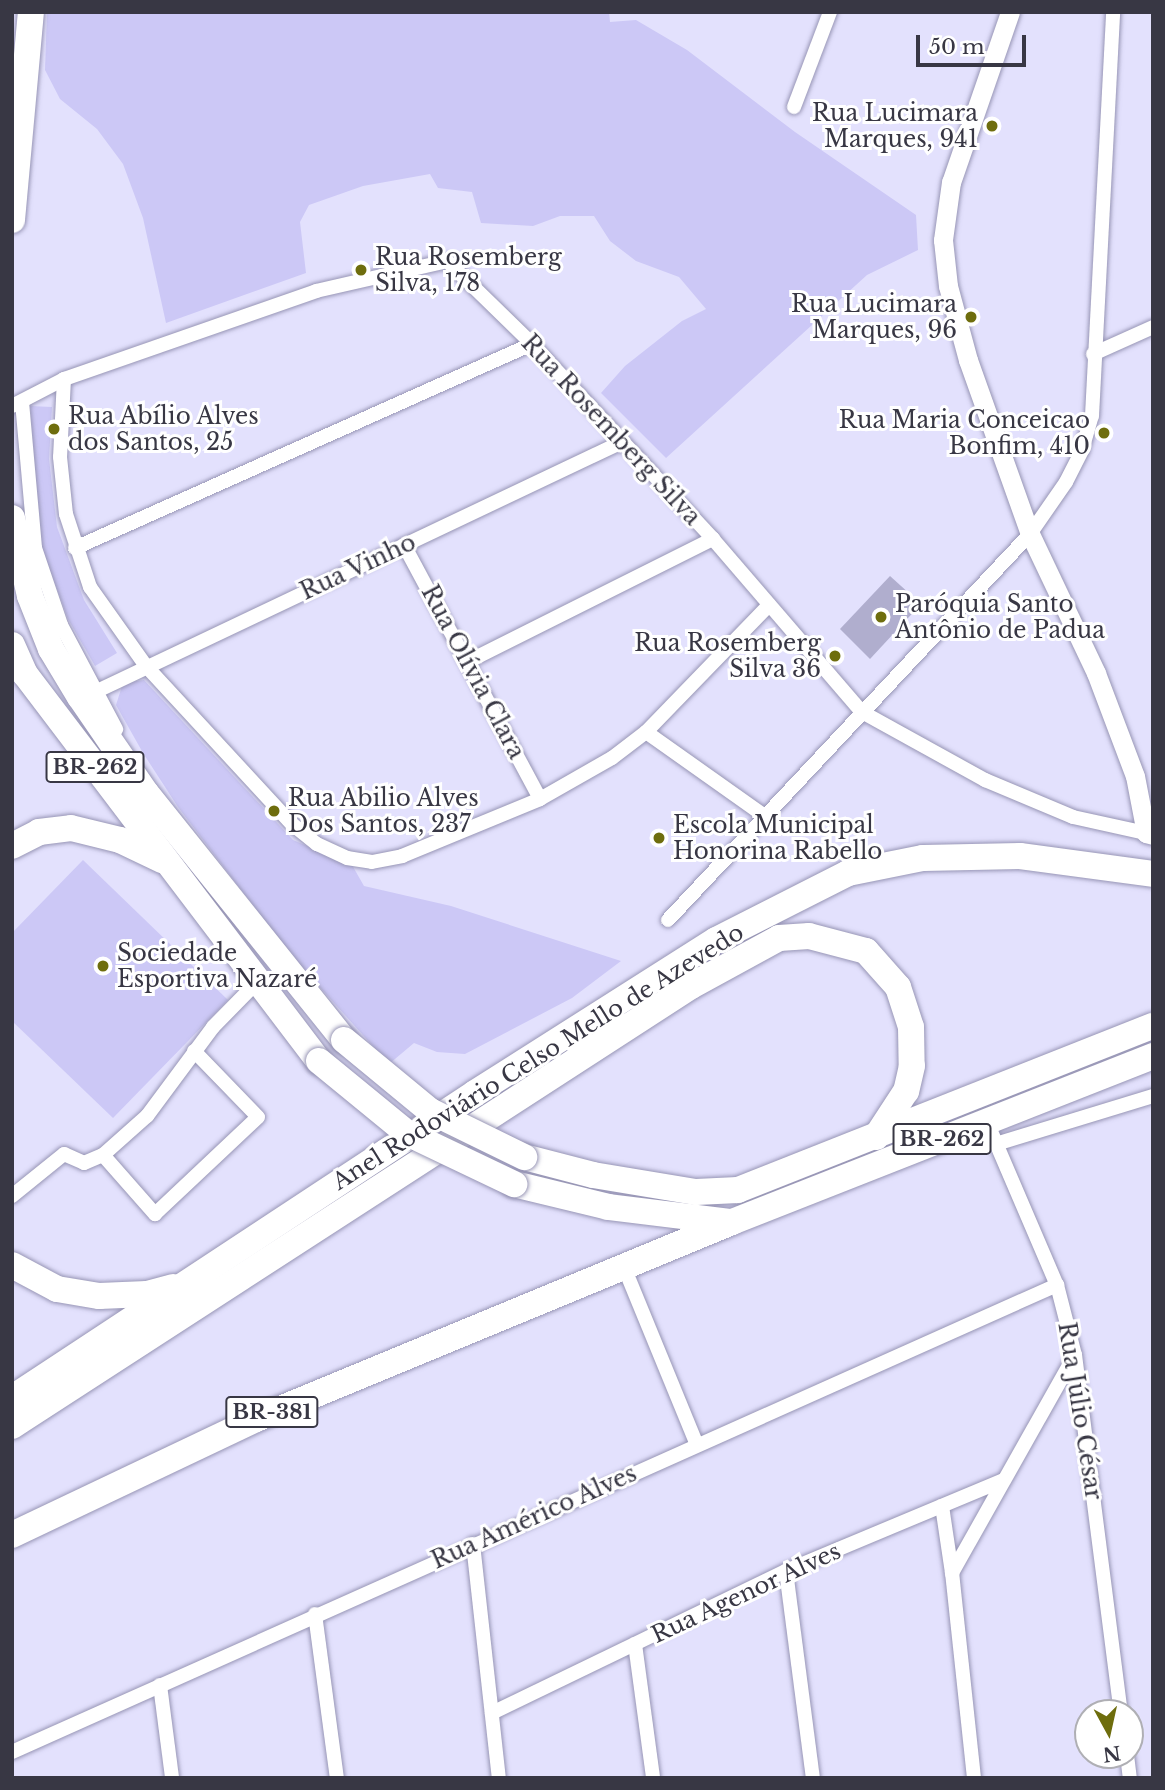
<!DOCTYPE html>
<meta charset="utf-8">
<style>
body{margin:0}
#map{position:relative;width:1165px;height:1790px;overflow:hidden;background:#e3e1fd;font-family:"Libre Baskerville",serif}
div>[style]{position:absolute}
.green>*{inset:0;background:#ccc8f6}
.building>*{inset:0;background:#b0aece}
.roads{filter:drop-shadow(0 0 2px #9795b5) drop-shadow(0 0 2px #9795b5)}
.street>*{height:14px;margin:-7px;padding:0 7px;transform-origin:7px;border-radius:7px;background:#fff}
.secondary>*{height:19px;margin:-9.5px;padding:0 9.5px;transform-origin:9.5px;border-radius:9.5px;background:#fff}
.highway>*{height:26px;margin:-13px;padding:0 13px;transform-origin:13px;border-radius:13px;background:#fff}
.bridges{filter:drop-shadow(0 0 2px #9795b5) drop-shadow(0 0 2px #9795b5)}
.highway-bridge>*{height:26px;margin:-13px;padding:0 13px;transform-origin:13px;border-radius:13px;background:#fff}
.dots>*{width:19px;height:19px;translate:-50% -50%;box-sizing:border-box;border:4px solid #fff;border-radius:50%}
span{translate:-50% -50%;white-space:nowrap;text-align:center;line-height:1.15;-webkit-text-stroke:6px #fff;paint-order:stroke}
.shield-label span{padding:2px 5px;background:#fff;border:2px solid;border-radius:5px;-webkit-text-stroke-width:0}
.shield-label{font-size:21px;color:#383744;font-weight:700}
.poi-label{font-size:23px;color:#383744}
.right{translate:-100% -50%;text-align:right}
.left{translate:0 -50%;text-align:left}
.street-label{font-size:23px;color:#383744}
.frame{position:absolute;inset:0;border:14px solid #383744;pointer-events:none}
.north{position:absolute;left:1074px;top:1699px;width:70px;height:70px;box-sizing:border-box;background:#fff;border:2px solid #afafb4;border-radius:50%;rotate:172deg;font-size:19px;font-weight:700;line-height:28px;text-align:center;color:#383744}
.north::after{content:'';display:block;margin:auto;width:24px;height:32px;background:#6e6d0d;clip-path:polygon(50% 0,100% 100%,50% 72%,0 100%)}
.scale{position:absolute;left:916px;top:35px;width:110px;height:32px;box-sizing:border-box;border:4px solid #383744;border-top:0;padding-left:9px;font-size:21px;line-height:24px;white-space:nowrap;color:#383744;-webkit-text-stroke:5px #fff;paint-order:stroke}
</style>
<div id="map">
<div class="green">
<i style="clip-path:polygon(47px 12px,609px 12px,610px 22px,636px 20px,687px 50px,795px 132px,916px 215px,918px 250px,867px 275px,666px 458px,601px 393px,625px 366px,682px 321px,706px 309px,679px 277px,636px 261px,610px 241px,594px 216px,560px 216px,533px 226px,481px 223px,472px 192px,438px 188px,430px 174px,363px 186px,309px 205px,300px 222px,306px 273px,166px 323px,143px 218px,123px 164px,97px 129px,60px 99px,45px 70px)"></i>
<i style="clip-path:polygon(30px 406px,52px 407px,49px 459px,57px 527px,84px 600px,117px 653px,95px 666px,68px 619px,41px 546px)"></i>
<i style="clip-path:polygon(144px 680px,293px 840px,352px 865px,364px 886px,451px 906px,621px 961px,572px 998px,465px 1054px,437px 1052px,414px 1043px,389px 1064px,290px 954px,178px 807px,143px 753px,116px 705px,123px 683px)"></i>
<i style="clip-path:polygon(83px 860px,228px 1000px,113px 1118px,12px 1021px,12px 933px)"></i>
</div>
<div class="building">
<i style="clip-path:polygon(890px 576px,921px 604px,870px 659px,840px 629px)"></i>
</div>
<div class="roads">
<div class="street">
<i style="left:794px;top:107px;width:102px;rotate:-69.2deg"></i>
<i style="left:1093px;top:354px;width:66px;rotate:-24.2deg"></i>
<i style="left:64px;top:379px;width:78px;rotate:92.9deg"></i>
<i style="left:60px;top:457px;width:57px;rotate:84deg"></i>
<i style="left:66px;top:514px;width:77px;rotate:71.8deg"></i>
<i style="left:90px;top:587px;width:97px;rotate:54.7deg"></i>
<i style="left:146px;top:666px;width:215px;rotate:47.3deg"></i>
<i style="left:292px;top:824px;width:32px;rotate:39deg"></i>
<i style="left:317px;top:844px;width:33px;rotate:25deg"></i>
<i style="left:347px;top:858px;width:25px;rotate:9deg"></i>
<i style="left:372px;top:862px;width:31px;rotate:-11deg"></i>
<i style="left:402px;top:856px;width:149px;rotate:-22.4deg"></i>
<i style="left:540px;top:799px;width:83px;rotate:-29.7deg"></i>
<i style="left:612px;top:758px;width:43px;rotate:-37.4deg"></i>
<i style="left:646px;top:732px;width:177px;rotate:-45.9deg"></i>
<i style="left:22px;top:402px;width:147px;rotate:84.9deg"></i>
<i style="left:35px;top:548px;width:81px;rotate:71.3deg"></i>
<i style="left:61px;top:625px;width:118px;rotate:62.1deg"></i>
<i style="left:12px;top:406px;width:59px;rotate:-27.4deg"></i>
<i style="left:64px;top:379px;width:267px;rotate:-19.2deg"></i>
<i style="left:316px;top:291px;width:134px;rotate:-12.9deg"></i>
<i style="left:447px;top:261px;width:119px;rotate:44.3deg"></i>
<i style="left:532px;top:344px;width:266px;rotate:47.1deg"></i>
<i style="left:713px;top:539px;width:228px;rotate:49.3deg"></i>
<i style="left:862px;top:712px;width:141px;rotate:28.9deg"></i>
<i style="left:985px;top:780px;width:95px;rotate:22.8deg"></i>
<i style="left:1073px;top:817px;width:75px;rotate:12.4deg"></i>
<i style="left:404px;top:545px;width:288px;rotate:61.8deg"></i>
<i style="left:75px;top:548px;width:500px;rotate:-24.06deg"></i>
<i style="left:469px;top:661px;width:273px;rotate:-26.6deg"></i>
<i style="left:95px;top:692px;width:583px;rotate:-25.38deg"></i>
<i style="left:646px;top:732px;width:147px;rotate:35.3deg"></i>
<i style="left:668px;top:920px;width:529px;rotate:-46.84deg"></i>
<i style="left:1030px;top:534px;width:63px;rotate:-55.3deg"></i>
<i style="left:1066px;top:482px;width:36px;rotate:-63deg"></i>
<i style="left:1082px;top:450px;width:35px;rotate:-74deg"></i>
<i style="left:1092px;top:416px;width:405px;rotate:-87deg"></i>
<i style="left:987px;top:1122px;width:177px;rotate:66.8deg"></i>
<i style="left:1057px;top:1285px;width:72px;rotate:75.6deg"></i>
<i style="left:1075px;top:1355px;width:361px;rotate:82.7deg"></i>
<i style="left:996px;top:1144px;width:164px;rotate:-17deg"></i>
<i style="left:103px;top:1155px;width:79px;rotate:48.6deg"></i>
<i style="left:155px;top:1214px;width:141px;rotate:-43.3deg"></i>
<i style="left:258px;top:1117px;width:92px;rotate:-134.1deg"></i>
<i style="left:12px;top:1196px;width:67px;rotate:-38.9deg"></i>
<i style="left:64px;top:1154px;width:22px;rotate:24deg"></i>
<i style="left:84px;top:1163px;width:21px;rotate:-23deg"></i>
<i style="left:103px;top:1155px;width:59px;rotate:-41.6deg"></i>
<i style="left:147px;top:1116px;width:111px;rotate:-53.4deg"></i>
<i style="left:213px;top:1027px;width:64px;rotate:-45.6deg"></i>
<i style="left:624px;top:1267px;width:192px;rotate:67.7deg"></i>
<i style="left:942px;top:1506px;width:68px;rotate:81.5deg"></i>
<i style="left:473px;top:1544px;width:235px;rotate:83.7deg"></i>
<i style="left:786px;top:1571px;width:209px;rotate:82.6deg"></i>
<i style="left:315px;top:1614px;width:165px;rotate:82.4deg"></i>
<i style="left:635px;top:1644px;width:135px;rotate:82.3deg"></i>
<i style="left:160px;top:1685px;width:94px;rotate:82.6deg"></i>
<i style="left:492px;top:1713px;width:326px;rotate:-25.8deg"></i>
<i style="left:786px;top:1571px;width:236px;rotate:-22.7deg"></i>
<i style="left:12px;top:1752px;width:1145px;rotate:-24.08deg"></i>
<i style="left:1127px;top:1755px;width:23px;rotate:83deg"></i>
<i style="left:974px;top:1778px;width:206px;rotate:-96.1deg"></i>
<i style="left:952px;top:1573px;width:250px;rotate:-60.6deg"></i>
</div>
<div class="secondary">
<i style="left:1010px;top:12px;width:180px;rotate:109.1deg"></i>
<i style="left:951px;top:182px;width:59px;rotate:97.9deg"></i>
<i style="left:943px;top:240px;width:46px;rotate:83.8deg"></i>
<i style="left:948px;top:286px;width:77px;rotate:74.9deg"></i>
<i style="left:968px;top:360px;width:185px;rotate:70.4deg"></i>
<i style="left:1030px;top:534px;width:154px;rotate:64.6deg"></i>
<i style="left:1096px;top:673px;width:110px;rotate:69.3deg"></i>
<i style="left:1135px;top:776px;width:58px;rotate:79.1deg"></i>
<i style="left:1146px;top:833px;width:7px;rotate:16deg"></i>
</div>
<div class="highway">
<i style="left:12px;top:220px;width:209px;rotate:-84.8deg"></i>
<i style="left:12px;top:518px;width:80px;rotate:77deg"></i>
<i style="left:30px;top:596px;width:57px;rotate:68.4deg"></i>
<i style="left:51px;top:649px;width:56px;rotate:58.9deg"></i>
<i style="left:80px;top:697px;width:116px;rotate:55.5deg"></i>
<i style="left:146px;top:793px;width:317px;rotate:51.3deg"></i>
<i style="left:12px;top:645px;width:32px;rotate:66deg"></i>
<i style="left:25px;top:674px;width:486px;rotate:52.8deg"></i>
<i style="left:12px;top:846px;width:30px;rotate:-27deg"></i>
<i style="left:39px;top:832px;width:32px;rotate:-7deg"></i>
<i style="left:71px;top:828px;width:50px;rotate:13.8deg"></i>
<i style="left:120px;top:840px;width:47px;rotate:25.5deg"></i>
<i style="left:524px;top:1157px;width:71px;rotate:14.6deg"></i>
<i style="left:593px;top:1175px;width:104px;rotate:9.4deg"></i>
<i style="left:696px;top:1192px;width:42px;rotate:-2.7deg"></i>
<i style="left:738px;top:1190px;width:446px;rotate:-21.6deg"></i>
<i style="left:514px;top:1184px;width:97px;rotate:13.7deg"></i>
<i style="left:608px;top:1207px;width:124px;rotate:7deg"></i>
<i style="left:12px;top:1265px;width:51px;rotate:28.1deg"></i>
<i style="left:57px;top:1289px;width:43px;rotate:9.5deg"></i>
<i style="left:99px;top:1296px;width:48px;rotate:-2.4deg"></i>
<i style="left:147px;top:1294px;width:27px;rotate:-15deg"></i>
<i style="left:12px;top:1398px;width:554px;rotate:-33.37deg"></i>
<i style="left:475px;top:1093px;width:285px;rotate:-32.4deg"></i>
<i style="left:716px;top:940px;width:148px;rotate:-26.9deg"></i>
<i style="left:848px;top:873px;width:76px;rotate:-11.3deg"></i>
<i style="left:923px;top:858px;width:97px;rotate:-1.2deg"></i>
<i style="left:1020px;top:856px;width:134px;rotate:7.7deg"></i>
<i style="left:12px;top:1426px;width:809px;rotate:-32.94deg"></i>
<i style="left:691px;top:986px;width:100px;rotate:-28.6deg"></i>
<i style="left:779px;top:938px;width:30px;rotate:-4deg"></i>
<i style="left:809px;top:936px;width:59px;rotate:14.7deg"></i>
<i style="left:866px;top:951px;width:48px;rotate:48.4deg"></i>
<i style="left:898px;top:987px;width:42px;rotate:72deg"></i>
<i style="left:911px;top:1027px;width:39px;rotate:89deg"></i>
<i style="left:912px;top:1066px;width:26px;rotate:103deg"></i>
<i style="left:906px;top:1091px;width:55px;rotate:123.1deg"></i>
<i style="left:12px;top:1535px;width:270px;rotate:-25.4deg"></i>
<i style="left:256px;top:1419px;width:515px;rotate:-22.48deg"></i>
<i style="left:732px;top:1222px;width:453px;rotate:-21.5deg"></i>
</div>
</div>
<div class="bridges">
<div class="highway-bridge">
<i style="left:344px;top:1040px;width:112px;rotate:39.5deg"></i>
<i style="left:430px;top:1111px;width:105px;rotate:26.1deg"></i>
<i style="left:319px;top:1061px;width:114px;rotate:39.3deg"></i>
<i style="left:407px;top:1133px;width:119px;rotate:25.5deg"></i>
</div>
</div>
<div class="dots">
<i style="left:992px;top:126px;background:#6e6d0d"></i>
<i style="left:361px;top:270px;background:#6e6d0d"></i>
<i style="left:971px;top:317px;background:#6e6d0d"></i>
<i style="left:54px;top:429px;background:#6e6d0d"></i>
<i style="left:1104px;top:433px;background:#6e6d0d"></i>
<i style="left:881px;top:617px;background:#6e6d0d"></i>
<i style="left:835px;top:656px;background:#6e6d0d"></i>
<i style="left:274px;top:811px;background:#6e6d0d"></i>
<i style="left:659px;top:838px;background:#6e6d0d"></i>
<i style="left:103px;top:966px;background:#6e6d0d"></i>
</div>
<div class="shield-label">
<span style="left:95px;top:767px">BR-262</span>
<span style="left:942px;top:1139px">BR-262</span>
<span style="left:272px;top:1412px">BR-381</span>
</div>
<div class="poi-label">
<span class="right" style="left:978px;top:126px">Rua Lucimara<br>Marques, 941</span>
<span class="left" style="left:375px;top:270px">Rua Rosemberg<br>Silva, 178</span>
<span class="right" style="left:957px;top:317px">Rua Lucimara<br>Marques, 96</span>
<span class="left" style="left:68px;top:429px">Rua Abílio Alves<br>dos Santos, 25</span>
<span class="right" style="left:1090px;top:433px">Rua Maria Conceicao<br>Bonfim, 410</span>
<span class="left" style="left:895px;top:617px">Paróquia Santo<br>Antônio de Padua</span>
<span class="right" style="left:821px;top:656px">Rua Rosemberg<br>Silva 36</span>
<span class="left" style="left:288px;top:811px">Rua Abilio Alves<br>Dos Santos, 237</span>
<span class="left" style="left:673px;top:838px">Escola Municipal<br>Honorina Rabello</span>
<span class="left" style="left:117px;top:966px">Sociedade<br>Esportiva Nazaré</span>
</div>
<div class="street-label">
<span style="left:611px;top:430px;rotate:47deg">Rua Rosemberg Silva</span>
<span style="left:358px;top:567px;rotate:-25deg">Rua Vinho</span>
<span style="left:473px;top:672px;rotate:62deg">Rua Olívia Clara</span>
<span style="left:538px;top:1057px;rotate:-32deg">Anel Rodoviário Celso Mello de Azevedo</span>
<span style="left:1080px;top:1411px;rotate:81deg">Rua Júlio César</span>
<span style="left:534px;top:1517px;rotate:-24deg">Rua Américo Alves</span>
<span style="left:746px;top:1593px;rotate:-25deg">Rua Agenor Alves</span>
</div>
<div class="frame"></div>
<div class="north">N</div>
<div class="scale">50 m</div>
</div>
